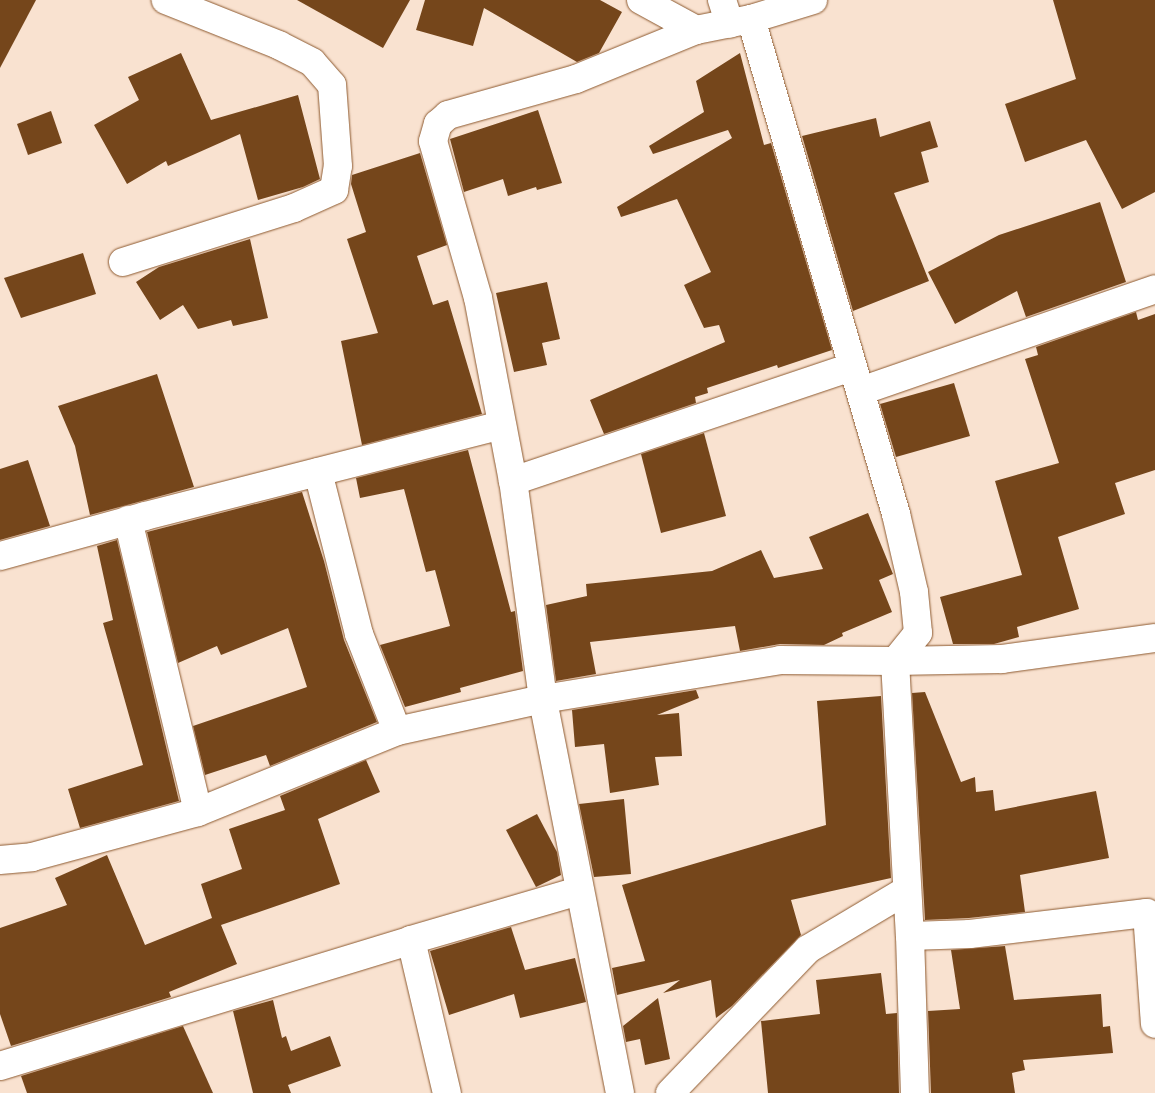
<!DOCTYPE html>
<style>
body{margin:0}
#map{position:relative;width:1155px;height:1093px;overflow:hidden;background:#f9e2d0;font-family:Commissioner,sans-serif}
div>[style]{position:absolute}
.building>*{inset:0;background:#75461b}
.roads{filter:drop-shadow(0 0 1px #8d5a30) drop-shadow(0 0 1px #8d5a30)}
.minor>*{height:28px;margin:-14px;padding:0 14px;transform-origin:14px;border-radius:14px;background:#fff}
span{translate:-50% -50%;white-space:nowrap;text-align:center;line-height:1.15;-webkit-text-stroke:5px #fff;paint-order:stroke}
</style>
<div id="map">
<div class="building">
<i style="clip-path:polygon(0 0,36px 0,0 68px)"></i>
<i style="clip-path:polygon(297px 0,410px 0,383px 48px)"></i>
<i style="clip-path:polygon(425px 0,600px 0,622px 12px,599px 53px,577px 62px,484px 8px,473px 46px,416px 30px)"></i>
<i style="clip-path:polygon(1053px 0,1155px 0,1155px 192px,1122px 209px,1086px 140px,1025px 162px,1005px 104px,1076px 79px)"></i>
<i style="clip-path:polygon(181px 53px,211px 120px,298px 95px,320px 179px,303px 187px,258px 200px,240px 134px,168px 166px,166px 161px,127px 184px,94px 125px,139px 100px,128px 77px)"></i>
<i style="clip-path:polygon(740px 53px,764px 145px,771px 143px,832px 350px,778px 368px,777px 365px,707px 388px,708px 393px,695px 397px,696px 403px,604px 434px,590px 400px,725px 342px,719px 325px,704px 328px,684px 285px,711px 272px,677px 199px,621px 217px,617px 207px,732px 138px,728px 130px,653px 154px,649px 146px,704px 112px,696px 81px)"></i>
<i style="clip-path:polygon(538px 110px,562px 183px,537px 190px,536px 187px,508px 196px,503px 179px,464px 192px,450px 139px)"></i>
<i style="clip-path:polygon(51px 111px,62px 143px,28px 155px,17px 124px)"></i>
<i style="clip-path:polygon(876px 118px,880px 137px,930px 121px,938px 147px,921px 152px,929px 182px,894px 193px,929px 281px,853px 311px,802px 136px)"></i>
<i style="clip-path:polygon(420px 153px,447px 245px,417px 256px,433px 305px,448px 300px,482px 414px,362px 445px,341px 341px,378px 333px,347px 239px,366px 232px,351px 184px,352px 175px)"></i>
<i style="clip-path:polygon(1100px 202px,1126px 282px,1026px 317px,1017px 291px,955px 324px,928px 272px,999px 235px)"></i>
<i style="clip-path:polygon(250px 239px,268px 318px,233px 326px,231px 320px,198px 329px,183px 305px,160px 320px,136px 282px,159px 267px)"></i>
<i style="clip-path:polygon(83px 253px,96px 294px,21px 318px,4px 278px)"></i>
<i style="clip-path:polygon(547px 282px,560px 339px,542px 343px,547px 365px,514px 372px,496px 293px)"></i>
<i style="clip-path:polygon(1136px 312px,1138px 320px,1155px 314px,1155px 470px,1115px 483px,1125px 514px,1058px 537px,1079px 609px,1017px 627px,1019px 637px,994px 644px,953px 644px,940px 597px,1022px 575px,995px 481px,1059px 463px,1025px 359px,1038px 355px,1036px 347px)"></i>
<i style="clip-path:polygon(157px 374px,194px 487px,90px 515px,75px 446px,58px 406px)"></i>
<i style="clip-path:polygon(954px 383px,970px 436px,896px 457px,880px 404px)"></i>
<i style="clip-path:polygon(704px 433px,726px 516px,661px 533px,641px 454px)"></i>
<i style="clip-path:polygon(468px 450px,511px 612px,515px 611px,523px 671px,460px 688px,461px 692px,405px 707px,380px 645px,450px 626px,435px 570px,426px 572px,404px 489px,360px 498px,356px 478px)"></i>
<i style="clip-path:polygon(28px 460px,50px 526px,0 540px,0 469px)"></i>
<i style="clip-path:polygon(302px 492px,324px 561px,344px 640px,377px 722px,270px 766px,266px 755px,205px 775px,193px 726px,307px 687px,288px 628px,221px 655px,217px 646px,178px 663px,147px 532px)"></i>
<i style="clip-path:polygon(868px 513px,893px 574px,879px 580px,892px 612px,842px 633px,843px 636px,824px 645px,780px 644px,740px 651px,735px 626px,590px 642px,596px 674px,556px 681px,546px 605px,587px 596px,586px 584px,712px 571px,761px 550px,774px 578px,823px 569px,809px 537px)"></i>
<i style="clip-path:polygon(117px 540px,179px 801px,80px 828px,68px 789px,143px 765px,103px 623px,113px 620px,97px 546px)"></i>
<i style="clip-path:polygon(696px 690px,699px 698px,657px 715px,679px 713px,682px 756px,655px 757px,659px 785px,610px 793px,604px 744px,575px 747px,572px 710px)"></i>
<i style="clip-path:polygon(925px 692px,961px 782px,975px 777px,976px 792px,993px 790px,995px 811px,1096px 791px,1109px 858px,1020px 875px,1025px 912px,969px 918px,925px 920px,912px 693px)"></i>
<i style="clip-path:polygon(881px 696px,891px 878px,791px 900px,801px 935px,732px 1006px,716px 1018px,711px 980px,663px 993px,680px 980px,617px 995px,612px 968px,645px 961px,622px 885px,826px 825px,817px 701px)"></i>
<i style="clip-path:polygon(366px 760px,380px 792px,318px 819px,340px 884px,221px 925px,237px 964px,169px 992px,171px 997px,11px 1046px,0 1014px,0 928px,67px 905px,55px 878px,107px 855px,145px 945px,212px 918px,201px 884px,242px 869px,229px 829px,285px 810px,280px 796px)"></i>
<i style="clip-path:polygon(624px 799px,631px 874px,594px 877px,579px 804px)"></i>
<i style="clip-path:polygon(537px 814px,557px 852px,561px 875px,536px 887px,506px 830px)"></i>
<i style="clip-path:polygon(511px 927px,525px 970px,575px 958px,586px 1002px,520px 1018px,514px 994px,449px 1015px,430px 951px)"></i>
<i style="clip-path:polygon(1005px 946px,1014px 1000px,1101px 994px,1103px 1027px,1110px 1026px,1113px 1053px,1023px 1060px,1025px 1070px,1012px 1073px,1015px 1093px,931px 1093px,928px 1011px,960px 1009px,951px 950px)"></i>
<i style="clip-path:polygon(881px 973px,886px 1014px,897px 1013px,899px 1093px,768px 1093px,761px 1021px,820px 1014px,816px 980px)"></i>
<i style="clip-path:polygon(658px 998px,670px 1059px,645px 1065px,640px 1039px,626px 1042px,623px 1026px)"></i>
<i style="clip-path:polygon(273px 1000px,282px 1038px,286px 1036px,291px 1051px,330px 1036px,341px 1066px,288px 1085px,291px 1093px,253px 1093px,233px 1011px)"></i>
<i style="clip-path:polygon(183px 1026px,213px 1093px,27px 1093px,21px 1076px)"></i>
</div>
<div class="roads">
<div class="minor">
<i style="left:641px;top:0;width:63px;rotate:28.6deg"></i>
<i style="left:722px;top:0;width:25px;rotate:72deg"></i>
<i style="left:751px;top:19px;width:516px;rotate:73.67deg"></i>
<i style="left:896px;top:514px;width:80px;rotate:77deg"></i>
<i style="left:914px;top:592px;width:41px;rotate:84.4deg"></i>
<i style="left:918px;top:633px;width:36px;rotate:129deg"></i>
<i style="left:895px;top:661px;width:275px;rotate:86.9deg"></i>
<i style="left:910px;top:936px;width:157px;rotate:88.2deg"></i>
<i style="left:123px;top:262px;width:179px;rotate:-17.5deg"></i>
<i style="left:294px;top:208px;width:44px;rotate:-24.2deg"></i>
<i style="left:334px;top:190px;width:24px;rotate:-81deg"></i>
<i style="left:338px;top:166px;width:81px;rotate:-94.2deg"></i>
<i style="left:332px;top:85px;width:30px;rotate:-131deg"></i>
<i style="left:312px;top:62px;width:37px;rotate:-153deg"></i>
<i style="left:279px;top:45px;width:122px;rotate:-158.3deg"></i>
<i style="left:861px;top:391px;width:311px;rotate:-19.1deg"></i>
<i style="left:318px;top:472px;width:167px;rotate:75.8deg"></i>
<i style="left:359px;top:634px;width:104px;rotate:68.6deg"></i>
<i style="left:513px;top:481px;width:358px;rotate:-18.6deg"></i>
<i style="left:128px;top:520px;width:300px;rotate:76.5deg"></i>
<i style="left:0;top:556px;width:150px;rotate:-15.4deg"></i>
<i style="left:145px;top:516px;width:368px;rotate:-14.3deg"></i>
<i style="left:0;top:860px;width:32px;rotate:-5deg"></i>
<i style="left:32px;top:857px;width:172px;rotate:-15.2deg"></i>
<i style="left:198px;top:812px;width:215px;rotate:-22.1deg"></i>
<i style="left:397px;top:731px;width:149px;rotate:-12.4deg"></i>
<i style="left:543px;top:699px;width:240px;rotate:-9.3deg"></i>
<i style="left:780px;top:660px;width:115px;rotate:0.5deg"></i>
<i style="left:895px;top:661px;width:107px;rotate:-1.1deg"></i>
<i style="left:1002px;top:659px;width:154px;rotate:-7.8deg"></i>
<i style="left:910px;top:936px;width:60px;rotate:-1.9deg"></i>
<i style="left:970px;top:934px;width:178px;rotate:-6.8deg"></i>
<i style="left:1147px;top:913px;width:111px;rotate:85.9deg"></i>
<i style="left:411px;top:940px;width:157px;rotate:76.8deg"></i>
<i style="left:0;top:1066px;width:430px;rotate:-17deg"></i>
<i style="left:411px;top:940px;width:175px;rotate:-16.3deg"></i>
<i style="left:620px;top:1093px;width:401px;rotate:-101.1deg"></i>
<i style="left:543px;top:699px;width:220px;rotate:-97.8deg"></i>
<i style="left:513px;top:481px;width:186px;rotate:-100.8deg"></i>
<i style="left:478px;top:298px;width:163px;rotate:-106deg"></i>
<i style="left:433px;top:141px;width:18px;rotate:-74deg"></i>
<i style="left:438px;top:124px;width:13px;rotate:-42deg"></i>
<i style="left:448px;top:115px;width:133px;rotate:-15.7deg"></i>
<i style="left:576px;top:79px;width:130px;rotate:-22.2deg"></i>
<i style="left:696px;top:30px;width:56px;rotate:-11.3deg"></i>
<i style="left:751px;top:19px;width:65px;rotate:-17deg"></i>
<i style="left:670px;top:1093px;width:199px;rotate:-46.2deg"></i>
<i style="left:808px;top:949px;width:115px;rotate:-30.8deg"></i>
</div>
</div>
</div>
